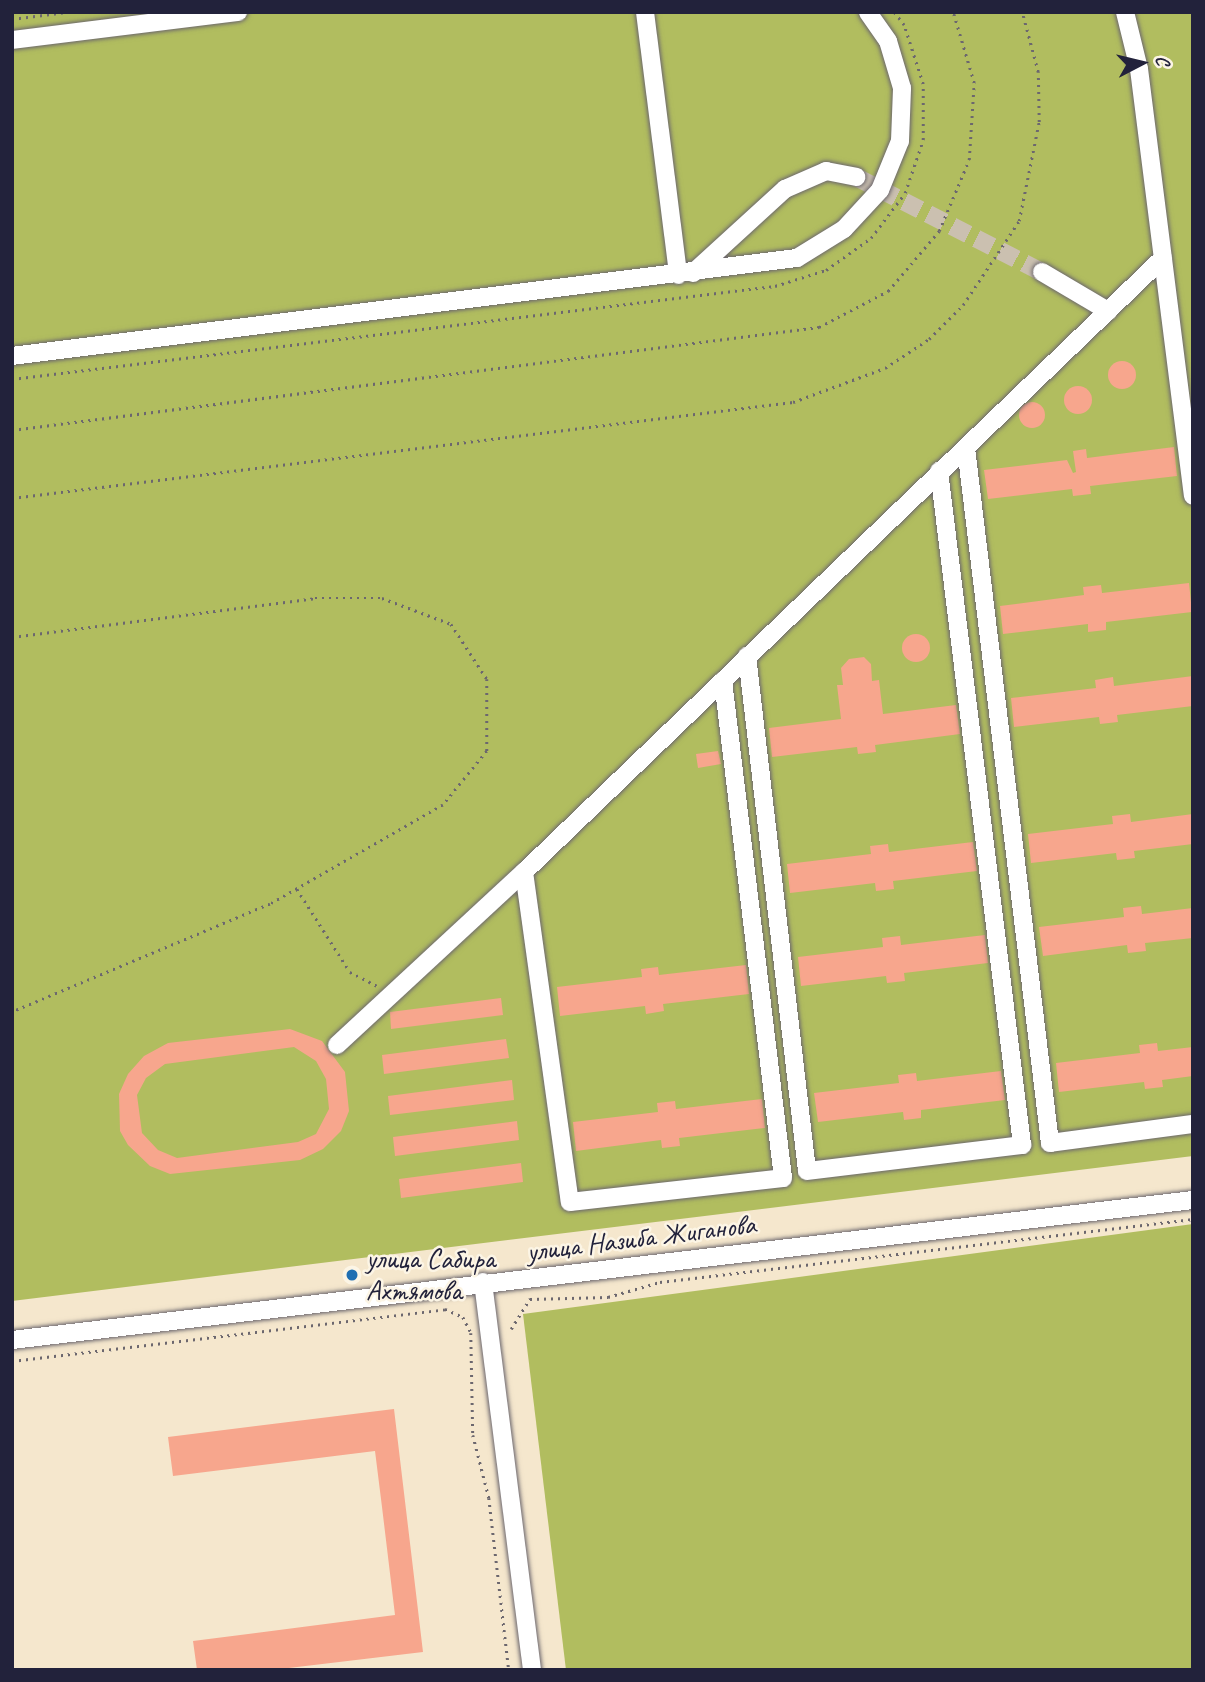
<!DOCTYPE html>
<meta charset="utf-8">
<style>
body{margin:0}
#map{position:relative;width:1205px;height:1682px;overflow:hidden;background:#f5e7cd;font-family:Caveat,sans-serif}
div>[style]{position:absolute}
.green>*{inset:0;background:#b1bd5f}
.building>*{inset:0;background:#f7a68d}
.round{border-radius:50%}
.minor-tunnel>*{height:18px;margin-top:-9px;transform-origin:0;background:repeating-linear-gradient(90deg,#cbc0b0 0 18px,transparent 0 27px)}
.path>*{height:2.5px;margin-top:-1.25px;transform-origin:0;background:repeating-linear-gradient(90deg,#6c676e 0 2px,transparent 0 7px)}
.roads{filter:drop-shadow(0 0 2px #6c676e) drop-shadow(0 0 2px #6c676e)}
.minor>*{height:18px;margin:-9px;padding:0 9px;transform-origin:9px;border-radius:9px;background:#fff}
.dots>*{width:19px;height:19px;translate:-50% -50%;box-sizing:border-box;border:4px solid #fcf5e5;border-radius:50%}
span{translate:-50% -50%;white-space:nowrap;text-align:center;line-height:1.15;-webkit-text-stroke:5px #fcf5e5;paint-order:stroke}
.street-label{font-size:28px;color:#22223b}
.poi-label{font-size:28px;color:#22223b}
.left{translate:0 -50%;text-align:left}
.frame{position:absolute;inset:0;border:14px solid #22223b;pointer-events:none}
.north{position:absolute;left:1107px;top:28px;width:70px;height:70px;-webkit-text-stroke:5px #fcf5e5;paint-order:stroke;rotate:83deg;font-size:19px;font-weight:700;line-height:28px;text-align:center;color:#22223b}
.north::after{content:'';display:block;margin:auto;width:24px;height:32px;background:#22223b;clip-path:polygon(50% 0,100% 100%,50% 72%,0 100%)}
</style>
<div id="map">
<div class="green">
<i style="clip-path:polygon(12px 12px,1193px 12px,1193px 1156px,12px 1301px)"></i>
<i style="clip-path:polygon(1193px 1224px,1193px 1670px,566px 1670px,523px 1314px)"></i>
</div>
<div class="building">
<i class="round" style="left:1108px;top:361px;width:28px;height:28px"></i>
<i class="round" style="left:1064px;top:386px;width:28px;height:28px"></i>
<i class="round" style="left:1019px;top:402px;width:26px;height:26px"></i>
<i style="clip-path:polygon(1174px 447px,1177px 476px,1090px 486px,1091px 494px,1073px 496px,1072px 489px,988px 499px,984px 470px,1067px 460px,1073px 473px,1076px 472px,1073px 451px,1086px 449px,1087px 458px)"></i>
<i style="clip-path:polygon(1189px 583px,1192px 612px,1106px 622px,1106px 630px,1088px 632px,1088px 624px,1003px 634px,1000px 606px,1084px 595px,1083px 587px,1101px 585px,1102px 593px)"></i>
<i class="round" style="left:902px;top:634px;width:28px;height:28px"></i>
<i style="clip-path:polygon(864px 657px,871px 664px,872px 681px,879px 680px,883px 714px,956px 705px,960px 734px,875px 745px,876px 752px,858px 754px,857px 747px,772px 757px,769px 728px,841px 719px,837px 685px,843px 685px,841px 668px,849px 659px)"></i>
<i style="clip-path:polygon(1193px 676px,1193px 706px,1117px 715px,1118px 722px,1100px 724px,1099px 717px,1014px 727px,1011px 698px,1096px 688px,1095px 680px,1113px 677px,1114px 686px)"></i>
<i style="clip-path:polygon(718px 751px,721px 764px,698px 768px,696px 754px)"></i>
<i style="clip-path:polygon(1130px 814px,1131px 822px,1193px 814px,1193px 844px,1134px 851px,1135px 858px,1117px 860px,1116px 853px,1031px 863px,1028px 834px,1113px 824px,1112px 816px)"></i>
<i style="clip-path:polygon(973px 842px,977px 871px,893px 881px,894px 889px,876px 891px,875px 883px,790px 893px,787px 864px,871px 854px,870px 846px,888px 844px,889px 852px)"></i>
<i style="clip-path:polygon(1141px 906px,1142px 914px,1193px 908px,1193px 938px,1145px 943px,1146px 951px,1128px 953px,1127px 945px,1043px 956px,1039px 927px,1124px 917px,1123px 908px)"></i>
<i style="clip-path:polygon(985px 935px,988px 963px,904px 973px,905px 981px,887px 983px,886px 976px,801px 986px,798px 957px,883px 947px,882px 938px,900px 936px,901px 945px)"></i>
<i style="clip-path:polygon(746px 965px,749px 994px,663px 1004px,664px 1011px,646px 1014px,645px 1006px,560px 1016px,557px 987px,642px 977px,641px 969px,658px 967px,659px 975px)"></i>
<i style="clip-path:polygon(501px 998px,503px 1015px,391px 1029px,390px 1012px)"></i>
<i style="clip-path:polygon(evenodd,290px 1029px,322px 1041px,345px 1072px,349px 1111px,341px 1131px,323px 1149px,300px 1160px,170px 1174px,150px 1166px,128px 1145px,120px 1131px,119px 1094px,128px 1074px,144px 1056px,168px 1043px,290px 1029px,294px 1047px,316px 1061px,326px 1079px,329px 1109px,316px 1134px,298px 1142px,177px 1158px,158px 1150px,142px 1133px,137px 1095px,146px 1078px,165px 1064px,294px 1047px)"></i>
<i style="clip-path:polygon(506px 1039px,509px 1058px,384px 1074px,382px 1055px)"></i>
<i style="clip-path:polygon(1157px 1043px,1158px 1051px,1193px 1047px,1193px 1076px,1162px 1080px,1163px 1087px,1145px 1089px,1144px 1082px,1059px 1092px,1056px 1063px,1140px 1053px,1139px 1045px)"></i>
<i style="clip-path:polygon(1001px 1071px,1005px 1100px,921px 1110px,921px 1118px,904px 1120px,903px 1112px,818px 1122px,814px 1093px,899px 1083px,898px 1075px,916px 1073px,917px 1081px)"></i>
<i style="clip-path:polygon(512px 1080px,514px 1100px,390px 1115px,388px 1096px)"></i>
<i style="clip-path:polygon(762px 1099px,765px 1128px,679px 1138px,680px 1146px,662px 1148px,661px 1140px,576px 1151px,573px 1122px,658px 1112px,657px 1103px,675px 1101px,676px 1109px)"></i>
<i style="clip-path:polygon(517px 1121px,519px 1140px,395px 1156px,393px 1137px)"></i>
<i style="clip-path:polygon(521px 1163px,523px 1182px,401px 1198px,399px 1179px)"></i>
<i style="clip-path:polygon(394px 1409px,423px 1652px,272px 1670px,197px 1670px,193px 1641px,395px 1615px,382px 1507px,375px 1451px,173px 1476px,168px 1437px)"></i>
</div>
<div class="minor-tunnel">
<i style="left:856px;top:177px;width:209px;rotate:27.1deg"></i>
</div>
<div class="path">
<i style="left:12px;top:19px;width:55px;rotate:-7.3deg"></i>
<i style="left:12px;top:379px;width:769px;rotate:-6.95deg"></i>
<i style="left:775px;top:286px;width:53px;rotate:-17.4deg"></i>
<i style="left:826px;top:270px;width:55px;rotate:-35.4deg"></i>
<i style="left:871px;top:238px;width:56px;rotate:-52.9deg"></i>
<i style="left:905px;top:193px;width:56px;rotate:-71.2deg"></i>
<i style="left:923px;top:140px;width:56px;rotate:-90deg"></i>
<i style="left:923px;top:84px;width:62px;rotate:-107.9deg"></i>
<i style="left:904px;top:25px;width:16px;rotate:-128deg"></i>
<i style="left:12px;top:430px;width:814px;rotate:-7.27deg"></i>
<i style="left:819px;top:327px;width:78px;rotate:-27.6deg"></i>
<i style="left:888px;top:291px;width:79px;rotate:-49.6deg"></i>
<i style="left:939px;top:231px;width:77px;rotate:-67.1deg"></i>
<i style="left:969px;top:160px;width:77px;rotate:-86.3deg"></i>
<i style="left:974px;top:83px;width:74px;rotate:-106.5deg"></i>
<i style="left:12px;top:498px;width:787px;rotate:-7.01deg"></i>
<i style="left:793px;top:402px;width:98px;rotate:-20.3deg"></i>
<i style="left:885px;top:368px;width:53px;rotate:-33.4deg"></i>
<i style="left:929px;top:339px;width:48px;rotate:-45deg"></i>
<i style="left:963px;top:305px;width:101px;rotate:-56.3deg"></i>
<i style="left:1019px;top:221px;width:101px;rotate:-78.6deg"></i>
<i style="left:1039px;top:122px;width:50px;rotate:-91.1deg"></i>
<i style="left:1038px;top:72px;width:62px;rotate:-104.9deg"></i>
<i style="left:12px;top:637px;width:305px;rotate:-7.3deg"></i>
<i style="left:315px;top:598px;width:67px"></i>
<i style="left:382px;top:598px;width:74px;rotate:20.6deg"></i>
<i style="left:451px;top:624px;width:66px;rotate:56.8deg"></i>
<i style="left:487px;top:679px;width:72px;rotate:90deg"></i>
<i style="left:487px;top:751px;width:70px;rotate:129.2deg"></i>
<i style="left:443px;top:805px;width:199px;rotate:150.2deg"></i>
<i style="left:270px;top:904px;width:280px;rotate:157.3deg"></i>
<i style="left:297px;top:889px;width:98px;rotate:57.4deg"></i>
<i style="left:350px;top:972px;width:30px;rotate:27deg"></i>
<i style="left:511px;top:1329px;width:36px;rotate:-58deg"></i>
<i style="left:530px;top:1299px;width:78px;rotate:-1.5deg"></i>
<i style="left:608px;top:1297px;width:54px;rotate:-16.1deg"></i>
<i style="left:660px;top:1282px;width:537px;rotate:-6.74deg"></i>
<i style="left:12px;top:1361px;width:436px;rotate:-6.8deg"></i>
<i style="left:445px;top:1309px;width:20px;rotate:24deg"></i>
<i style="left:463px;top:1317px;width:18px;rotate:63deg"></i>
<i style="left:471px;top:1333px;width:102px;rotate:88.9deg"></i>
<i style="left:473px;top:1435px;width:65px;rotate:75.7deg"></i>
<i style="left:489px;top:1498px;width:173px;rotate:83.4deg"></i>
</div>
<div class="roads">
<div class="minor">
<i style="left:645px;top:12px;width:265px;rotate:82.8deg"></i>
<i style="left:1125px;top:12px;width:59px;rotate:76.2deg"></i>
<i style="left:1139px;top:69px;width:430px;rotate:82.8deg"></i>
<i style="left:12px;top:40px;width:228px;rotate:-7.1deg"></i>
<i style="left:1042px;top:272px;width:77px;rotate:30.6deg"></i>
<i style="left:693px;top:273px;width:125px;rotate:-42.4deg"></i>
<i style="left:785px;top:189px;width:45px;rotate:-23.7deg"></i>
<i style="left:826px;top:171px;width:31px;rotate:11deg"></i>
<i style="left:12px;top:356px;width:791px;rotate:-7.12deg"></i>
<i style="left:797px;top:258px;width:55px;rotate:-31.7deg"></i>
<i style="left:844px;top:229px;width:53px;rotate:-47.3deg"></i>
<i style="left:880px;top:190px;width:53px;rotate:-67.8deg"></i>
<i style="left:900px;top:141px;width:53px;rotate:-87.8deg"></i>
<i style="left:902px;top:88px;width:49px;rotate:-106.6deg"></i>
<i style="left:888px;top:41px;width:35px;rotate:-125deg"></i>
<i style="left:966px;top:448px;width:700px;rotate:83.11deg"></i>
<i style="left:1050px;top:1143px;width:144px;rotate:-7.6deg"></i>
<i style="left:747px;top:656px;width:518px;rotate:83.35deg"></i>
<i style="left:807px;top:1171px;width:217px;rotate:-6.9deg"></i>
<i style="left:1022px;top:1145px;width:679px;rotate:-97.02deg"></i>
<i style="left:524px;top:872px;width:333px;rotate:82.1deg"></i>
<i style="left:570px;top:1202px;width:214px;rotate:-6.4deg"></i>
<i style="left:783px;top:1178px;width:501px;rotate:-96.88deg"></i>
<i style="left:337px;top:1045px;width:255px;rotate:-42.8deg"></i>
<i style="left:524px;top:872px;width:886px;rotate:-43.86deg"></i>
<i style="left:483px;top:1282px;width:391px;rotate:82.8deg"></i>
<i style="left:12px;top:1340px;width:1189px;rotate:-6.76deg"></i>
</div>
</div>
<div class="dots">
<i style="left:352px;top:1275px;background:#1f6fb2"></i>
</div>
<div class="street-label">
<span style="left:641px;top:1238px;rotate:-7deg">улица Назиба Жиганова</span>
</div>
<div class="poi-label">
<span class="left" style="left:366px;top:1275px">улица Сабира<br>Ахтямова</span>
</div>
<div class="frame"></div>
<div class="north">С</div>
</div>
